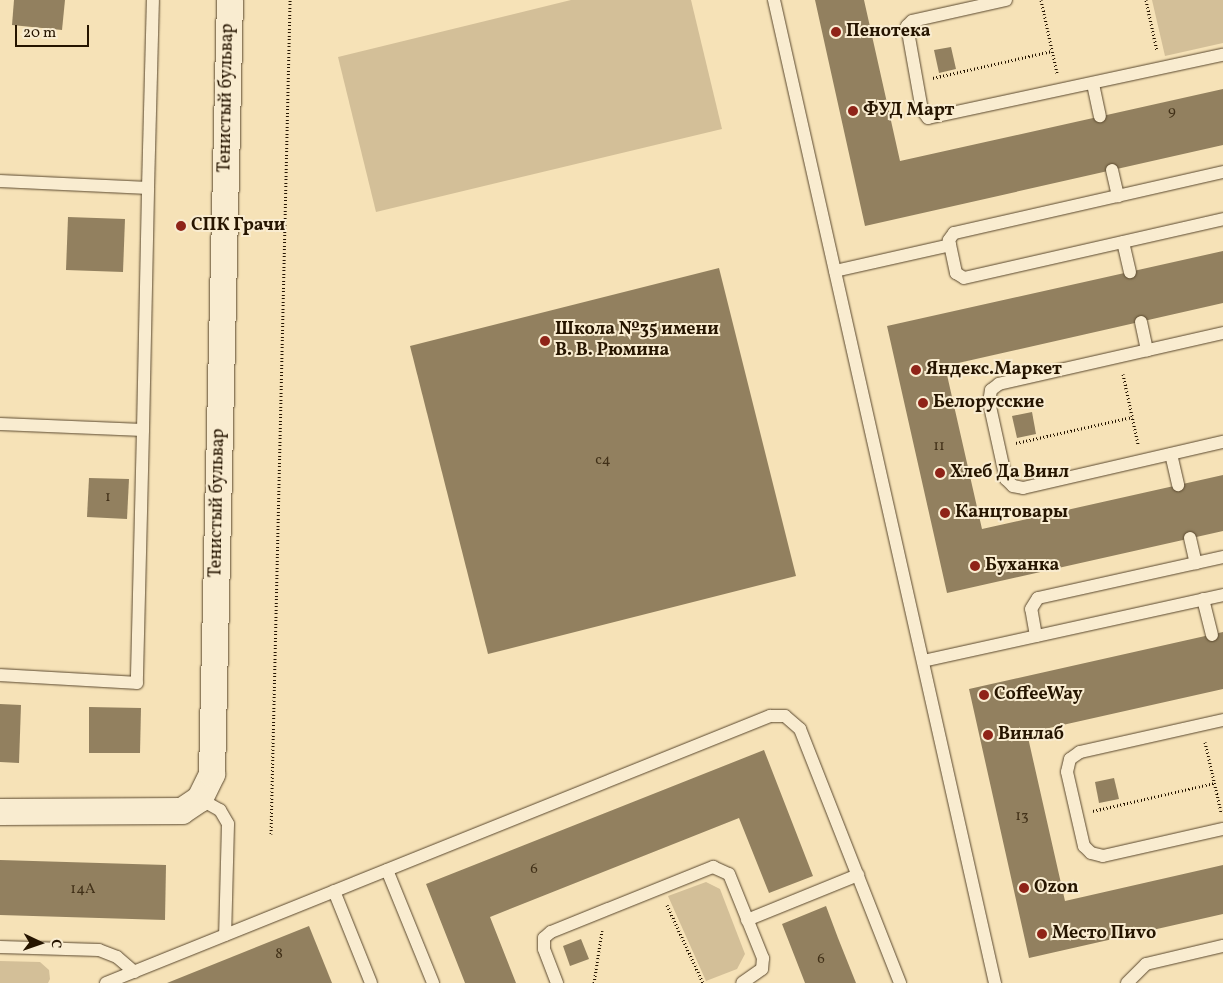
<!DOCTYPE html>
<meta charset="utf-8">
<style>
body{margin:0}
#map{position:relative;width:1223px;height:983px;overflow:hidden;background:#f6e2b7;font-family:Vollkorn,serif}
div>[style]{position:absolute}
.green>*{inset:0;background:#d3bf98}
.building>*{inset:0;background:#92805f}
.path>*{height:3px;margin-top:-1.5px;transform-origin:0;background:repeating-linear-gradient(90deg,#261500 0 1px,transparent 0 3.5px)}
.roads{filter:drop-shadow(0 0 1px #5a482e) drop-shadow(0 0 1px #5a482e)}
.lane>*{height:12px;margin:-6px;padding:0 6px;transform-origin:6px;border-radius:6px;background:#f9ecd0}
.street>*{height:26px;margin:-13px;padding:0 13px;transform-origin:13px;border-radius:13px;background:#f9ecd0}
.dots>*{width:14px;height:14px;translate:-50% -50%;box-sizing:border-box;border:2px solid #f9ecd0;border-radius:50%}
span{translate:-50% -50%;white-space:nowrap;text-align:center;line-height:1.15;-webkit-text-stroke:4px #f9ecd0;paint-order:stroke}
.number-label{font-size:15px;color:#413018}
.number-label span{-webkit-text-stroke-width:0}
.poi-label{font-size:18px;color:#261500;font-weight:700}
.left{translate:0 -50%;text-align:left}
.street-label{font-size:18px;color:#261500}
.north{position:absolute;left:15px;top:918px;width:50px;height:50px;-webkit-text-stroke:4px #f9ecd0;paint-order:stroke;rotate:93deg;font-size:14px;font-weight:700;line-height:20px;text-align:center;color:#261500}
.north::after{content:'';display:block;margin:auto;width:18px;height:22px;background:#261500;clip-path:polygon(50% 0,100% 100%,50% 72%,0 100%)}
.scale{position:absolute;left:15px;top:25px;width:74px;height:22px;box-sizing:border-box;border:2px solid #261500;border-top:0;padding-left:6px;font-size:15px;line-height:18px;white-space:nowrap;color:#261500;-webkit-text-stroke:4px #f9ecd0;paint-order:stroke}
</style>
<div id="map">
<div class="green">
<i style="clip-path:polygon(571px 0,691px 0,722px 129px,376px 212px,338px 57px)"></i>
<i style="clip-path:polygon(1152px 0,1223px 0,1223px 43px,1165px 56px)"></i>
<i style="clip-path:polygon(706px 882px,720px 889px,745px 954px,737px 969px,706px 981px,668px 896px)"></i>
<i style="clip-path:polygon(0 961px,40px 962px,49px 970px,50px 979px,48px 983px,0 983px)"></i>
</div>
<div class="building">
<i style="clip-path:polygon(14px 0,65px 0,62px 30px,12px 25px)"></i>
<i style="clip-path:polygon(815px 0,864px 0,900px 161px,1223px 89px,1223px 145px,865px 226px)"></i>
<i style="clip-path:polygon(951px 47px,956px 69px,939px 73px,934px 50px)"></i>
<i style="clip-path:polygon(68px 217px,125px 219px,123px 272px,66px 270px)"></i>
<i style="clip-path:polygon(1223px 251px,1223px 303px,945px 366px,982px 529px,1223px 475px,1223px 531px,947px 593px,887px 326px)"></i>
<i style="clip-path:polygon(719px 268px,796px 576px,488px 654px,410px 346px)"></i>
<i style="clip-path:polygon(1032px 412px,1036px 434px,1017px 438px,1012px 416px)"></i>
<i style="clip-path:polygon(89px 478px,129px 479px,127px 519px,87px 517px)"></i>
<i style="clip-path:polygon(1223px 632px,1223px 689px,1027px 733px,1065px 901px,1223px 865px,1223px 914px,1029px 958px,969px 689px)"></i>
<i style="clip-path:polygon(0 704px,21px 705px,19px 763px,0 762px)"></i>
<i style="clip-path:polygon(89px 707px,141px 708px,140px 753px,89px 753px)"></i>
<i style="clip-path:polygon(764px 750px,813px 876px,769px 893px,739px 818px,490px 917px,516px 983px,465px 983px,426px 884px)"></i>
<i style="clip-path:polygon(1114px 778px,1119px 799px,1099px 803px,1095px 782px)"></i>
<i style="clip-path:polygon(0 860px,166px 865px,165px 920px,0 915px)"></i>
<i style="clip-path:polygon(826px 906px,838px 938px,856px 983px,805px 983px,782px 924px)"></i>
<i style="clip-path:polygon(309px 926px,332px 983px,167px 983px)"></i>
<i style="clip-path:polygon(581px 939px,589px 959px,570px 966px,563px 946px)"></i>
</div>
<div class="path">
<i style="left:1041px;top:0;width:75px;rotate:77.6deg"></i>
<i style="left:1146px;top:0;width:52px;rotate:77.8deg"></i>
<i style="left:933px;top:78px;width:122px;rotate:-12.8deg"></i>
<i style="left:1123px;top:374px;width:72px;rotate:77.9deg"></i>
<i style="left:1016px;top:443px;width:119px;rotate:-12.6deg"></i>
<i style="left:1205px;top:742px;width:72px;rotate:77.1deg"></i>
<i style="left:1093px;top:811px;width:124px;rotate:-13deg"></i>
<i style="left:271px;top:834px;width:834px;rotate:-88.69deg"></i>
<i style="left:667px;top:905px;width:86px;rotate:65.2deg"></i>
<i style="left:594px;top:983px;width:53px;rotate:-81.3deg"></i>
</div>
<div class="roads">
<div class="lane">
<i style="left:774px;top:0;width:1008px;rotate:77.33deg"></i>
<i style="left:1006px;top:0;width:96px;rotate:167.4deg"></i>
<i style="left:912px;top:21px;width:7px;rotate:135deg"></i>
<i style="left:907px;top:26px;width:85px;rotate:79.9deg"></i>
<i style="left:922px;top:110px;width:10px;rotate:53deg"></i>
<i style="left:928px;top:118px;width:302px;rotate:-12.1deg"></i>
<i style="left:1093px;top:84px;width:33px;rotate:78deg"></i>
<i style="left:1112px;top:170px;width:27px;rotate:77deg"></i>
<i style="left:1223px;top:172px;width:276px;rotate:167.2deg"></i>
<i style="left:954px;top:233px;width:9px;rotate:126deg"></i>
<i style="left:949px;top:240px;width:34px;rotate:78deg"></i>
<i style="left:956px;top:273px;width:9px;rotate:32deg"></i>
<i style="left:964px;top:278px;width:266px;rotate:-12.8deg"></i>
<i style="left:0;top:181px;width:148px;rotate:2.7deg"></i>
<i style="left:148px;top:188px;width:188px;rotate:-88.5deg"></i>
<i style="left:1123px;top:242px;width:31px;rotate:77deg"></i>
<i style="left:835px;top:271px;width:118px;rotate:-12.7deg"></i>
<i style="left:1141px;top:322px;width:29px;rotate:78deg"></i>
<i style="left:1223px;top:333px;width:230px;rotate:167.2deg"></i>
<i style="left:999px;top:384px;width:10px;rotate:143deg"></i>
<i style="left:991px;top:390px;width:12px;rotate:99deg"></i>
<i style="left:989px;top:402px;width:79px;rotate:77.6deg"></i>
<i style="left:1006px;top:479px;width:10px;rotate:45deg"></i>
<i style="left:1013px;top:486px;width:10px;rotate:11deg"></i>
<i style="left:1023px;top:488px;width:205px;rotate:-13deg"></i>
<i style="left:0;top:424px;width:143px;rotate:2.4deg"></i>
<i style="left:143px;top:430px;width:253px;rotate:91.4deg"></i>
<i style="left:137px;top:683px;width:137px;rotate:-176.7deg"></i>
<i style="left:143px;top:430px;width:242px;rotate:-88.8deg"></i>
<i style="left:1171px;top:454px;width:32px;rotate:77deg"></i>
<i style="left:1190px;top:538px;width:26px;rotate:77deg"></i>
<i style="left:1203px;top:599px;width:37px;rotate:76deg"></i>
<i style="left:1036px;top:636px;width:27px;rotate:-100deg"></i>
<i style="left:1031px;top:609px;width:13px;rotate:-58deg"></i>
<i style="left:1038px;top:598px;width:189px;rotate:-12.5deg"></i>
<i style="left:923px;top:661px;width:307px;rotate:-12.4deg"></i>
<i style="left:1223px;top:720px;width:147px;rotate:167.4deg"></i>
<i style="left:1080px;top:752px;width:12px;rotate:145deg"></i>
<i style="left:1070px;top:759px;width:13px;rotate:103deg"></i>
<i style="left:1067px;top:772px;width:76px;rotate:77.1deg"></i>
<i style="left:1084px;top:846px;width:10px;rotate:45deg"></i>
<i style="left:1091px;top:853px;width:12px;rotate:14deg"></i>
<i style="left:1103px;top:856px;width:123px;rotate:-12.7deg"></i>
<i style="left:200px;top:799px;width:23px;rotate:29deg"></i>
<i style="left:220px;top:810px;width:16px;rotate:60deg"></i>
<i style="left:228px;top:824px;width:111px;rotate:91.5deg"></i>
<i style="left:387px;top:870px;width:122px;rotate:67.8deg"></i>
<i style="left:334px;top:891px;width:99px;rotate:68.1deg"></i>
<i style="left:747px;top:920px;width:120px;rotate:-22.1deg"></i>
<i style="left:0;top:947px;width:99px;rotate:1.7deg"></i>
<i style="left:99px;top:950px;width:19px;rotate:21deg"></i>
<i style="left:117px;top:957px;width:23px;rotate:41deg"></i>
<i style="left:106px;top:983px;width:716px;rotate:-21.91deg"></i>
<i style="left:770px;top:716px;width:15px"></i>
<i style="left:785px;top:716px;width:20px;rotate:41deg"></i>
<i style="left:800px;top:729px;width:273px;rotate:68.5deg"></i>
<i style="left:557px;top:983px;width:36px;rotate:-111deg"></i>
<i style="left:544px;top:949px;width:11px;rotate:-90deg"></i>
<i style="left:544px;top:938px;width:9px;rotate:-41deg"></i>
<i style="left:551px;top:932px;width:175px;rotate:-21.9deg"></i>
<i style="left:713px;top:867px;width:17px;rotate:24deg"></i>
<i style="left:729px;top:874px;width:91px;rotate:68deg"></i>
<i style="left:763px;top:958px;width:11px;rotate:95deg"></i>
<i style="left:762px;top:969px;width:24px;rotate:145deg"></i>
<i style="left:1127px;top:983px;width:27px;rotate:-45deg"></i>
<i style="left:1146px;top:964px;width:79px;rotate:-13.2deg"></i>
</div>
<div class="street">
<i style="left:0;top:812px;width:182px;rotate:-0.3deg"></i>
<i style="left:182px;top:811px;width:22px;rotate:-34deg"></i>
<i style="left:200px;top:799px;width:28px;rotate:-64deg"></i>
<i style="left:212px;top:774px;width:774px;rotate:-88.67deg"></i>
</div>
</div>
<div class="dots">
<i style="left:836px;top:32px;background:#8f2418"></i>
<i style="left:853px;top:111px;background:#8f2418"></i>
<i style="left:181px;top:226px;background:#8f2418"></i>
<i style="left:545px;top:341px;background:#8f2418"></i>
<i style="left:916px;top:370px;background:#8f2418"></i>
<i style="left:923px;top:403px;background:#8f2418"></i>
<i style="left:940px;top:473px;background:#8f2418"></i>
<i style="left:945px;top:513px;background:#8f2418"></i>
<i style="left:975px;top:566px;background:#8f2418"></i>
<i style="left:984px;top:695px;background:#8f2418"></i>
<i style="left:988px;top:735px;background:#8f2418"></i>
<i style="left:1024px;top:888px;background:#8f2418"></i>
<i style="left:1042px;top:934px;background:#8f2418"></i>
</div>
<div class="number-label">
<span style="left:1172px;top:112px">9</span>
<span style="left:939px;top:447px">11</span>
<span style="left:603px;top:461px">с4</span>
<span style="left:108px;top:498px">1</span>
<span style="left:1022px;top:817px">13</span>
<span style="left:534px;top:870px">6</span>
<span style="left:83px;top:890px">14А</span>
<span style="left:279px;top:955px">8</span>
<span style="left:821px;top:960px">6</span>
</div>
<div class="poi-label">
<span class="left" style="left:846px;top:32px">Пенотека</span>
<span class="left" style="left:863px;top:111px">ФУД Март</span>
<span class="left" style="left:191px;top:226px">СПК Грачи</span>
<span class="left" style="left:555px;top:341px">Школа №35 имени<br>В. В. Рюмина</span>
<span class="left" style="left:926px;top:370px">Яндекс.Маркет</span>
<span class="left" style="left:933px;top:403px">Белорусские</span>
<span class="left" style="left:950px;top:473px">Хлеб Да Винл</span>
<span class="left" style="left:955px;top:513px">Канцтовары</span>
<span class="left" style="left:985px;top:566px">Буханка</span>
<span class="left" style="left:994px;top:695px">CoffeeWay</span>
<span class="left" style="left:998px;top:735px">Винлаб</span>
<span class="left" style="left:1034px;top:888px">Ozon</span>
<span class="left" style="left:1052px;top:934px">Место Пиvо</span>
</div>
<div class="street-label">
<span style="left:227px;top:98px;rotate:-89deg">Тенистый бульвар</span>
<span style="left:218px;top:503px;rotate:-89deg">Тенистый бульвар</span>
</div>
<div class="north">С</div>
<div class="scale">20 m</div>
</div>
